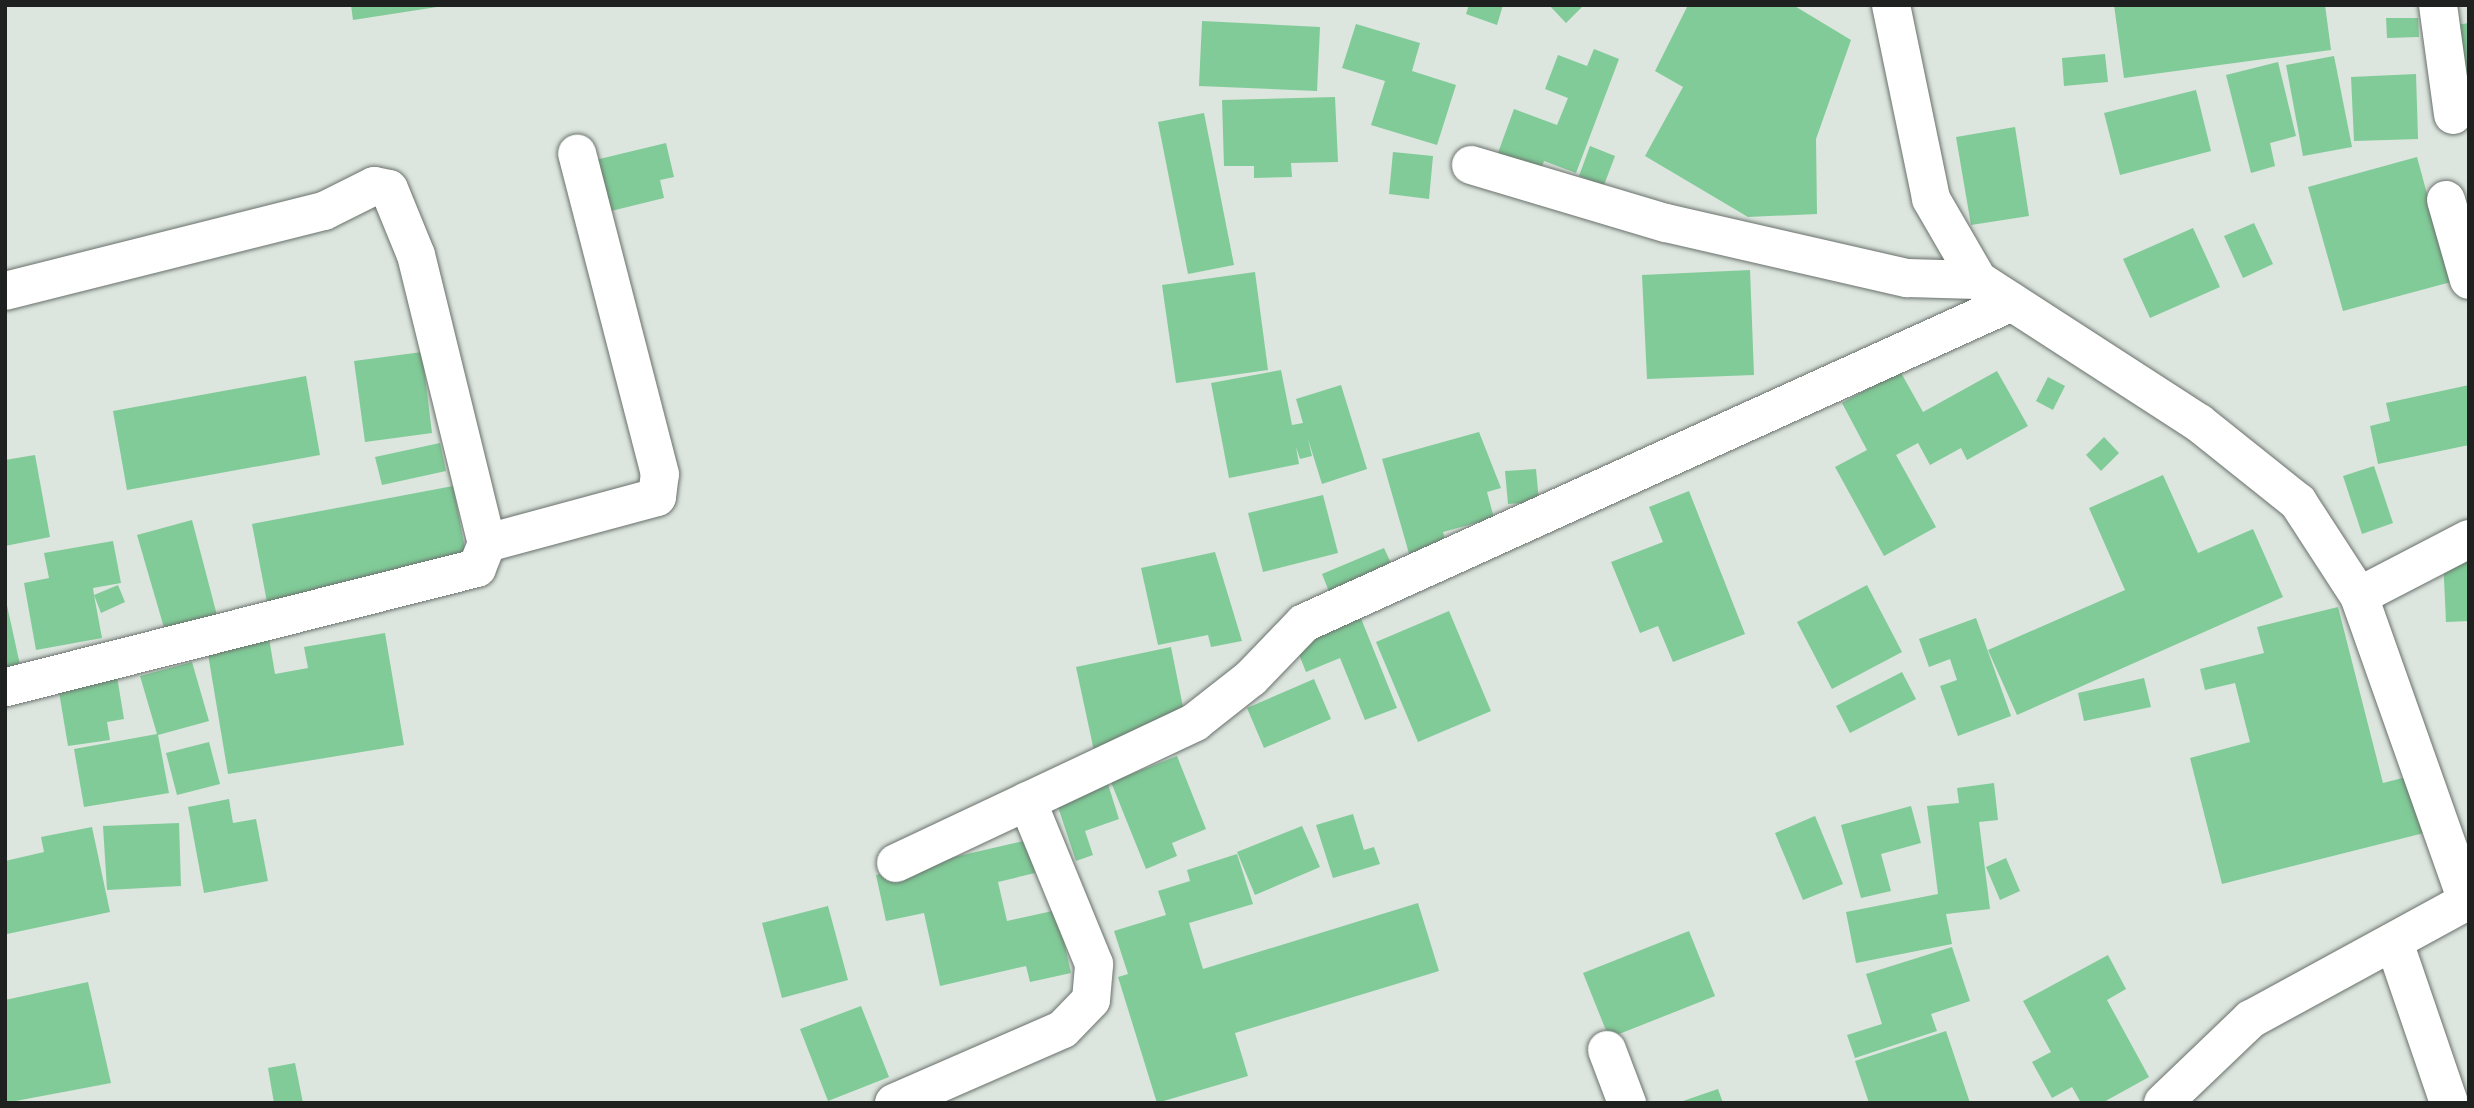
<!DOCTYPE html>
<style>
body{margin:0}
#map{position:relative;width:2474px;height:1108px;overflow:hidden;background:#dce5de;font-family:"Varela Round",sans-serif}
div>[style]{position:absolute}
.building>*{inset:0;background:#81cb98}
.roads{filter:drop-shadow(0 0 2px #6a716c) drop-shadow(0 0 2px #6a716c)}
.minor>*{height:38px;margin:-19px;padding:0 19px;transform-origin:19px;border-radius:19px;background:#fff}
span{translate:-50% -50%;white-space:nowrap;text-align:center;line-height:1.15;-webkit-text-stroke:5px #dce5de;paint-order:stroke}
.frame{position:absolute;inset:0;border:7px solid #1e211f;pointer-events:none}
</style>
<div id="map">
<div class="building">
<i style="clip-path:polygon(351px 5px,437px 5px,437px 7px,353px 20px)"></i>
<i style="clip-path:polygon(1469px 5px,1503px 5px,1497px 25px,1466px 14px)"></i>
<i style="clip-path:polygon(1549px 5px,1584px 5px,1566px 23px)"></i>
<i style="clip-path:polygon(1688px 5px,1793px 5px,1851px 40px,1816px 139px,1817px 214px,1748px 217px,1645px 156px,1683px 87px,1655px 71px)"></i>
<i style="clip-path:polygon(2114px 5px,2325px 5px,2331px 50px,2124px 78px)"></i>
<i style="clip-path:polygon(2386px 18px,2418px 18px,2419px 37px,2387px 38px)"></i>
<i style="clip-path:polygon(1202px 21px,1320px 27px,1317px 91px,1199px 86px)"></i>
<i style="clip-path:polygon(2469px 23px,2469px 102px,2456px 25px)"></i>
<i style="clip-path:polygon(1356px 24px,1420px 43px,1412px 71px,1456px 85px,1437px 145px,1371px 125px,1385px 81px,1342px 68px)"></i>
<i style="clip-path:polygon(1594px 49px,1619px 59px,1576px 173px,1544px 161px,1538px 177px,1495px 161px,1514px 109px,1557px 125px,1568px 98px,1545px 89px,1558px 55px,1587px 66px)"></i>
<i style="clip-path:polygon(2105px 54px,2108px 82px,2064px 86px,2062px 58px)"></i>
<i style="clip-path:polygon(2334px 56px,2352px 147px,2303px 156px,2286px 65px)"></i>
<i style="clip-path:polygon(2278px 62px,2296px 136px,2270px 143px,2275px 166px,2251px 173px,2226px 75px)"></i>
<i style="clip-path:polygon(2416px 74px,2418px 139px,2354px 141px,2351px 77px)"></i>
<i style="clip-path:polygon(2196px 90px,2211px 151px,2120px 175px,2104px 113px)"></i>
<i style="clip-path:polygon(1335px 97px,1338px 162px,1291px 163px,1292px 177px,1254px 178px,1254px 166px,1224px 166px,1222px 100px)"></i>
<i style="clip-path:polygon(1204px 113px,1234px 265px,1188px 274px,1158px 122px)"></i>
<i style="clip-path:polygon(2015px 127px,2029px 216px,1971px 225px,1956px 137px)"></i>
<i style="clip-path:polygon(666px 143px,674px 177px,660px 180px,664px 198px,599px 214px,587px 162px)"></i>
<i style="clip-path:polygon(1590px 146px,1615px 156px,1604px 185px,1579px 176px)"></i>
<i style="clip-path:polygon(1393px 152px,1433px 156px,1429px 199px,1389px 194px)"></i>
<i style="clip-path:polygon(2417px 157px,2451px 282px,2343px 311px,2308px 187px)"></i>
<i style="clip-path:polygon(2254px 223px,2273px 264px,2243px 278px,2224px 236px)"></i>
<i style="clip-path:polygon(2193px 228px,2220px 287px,2150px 318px,2123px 259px)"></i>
<i style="clip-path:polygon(1750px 270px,1754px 375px,1647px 379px,1642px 275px)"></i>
<i style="clip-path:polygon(1255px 272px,1268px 370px,1176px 383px,1162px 285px)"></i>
<i style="clip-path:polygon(422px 352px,432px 433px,365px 442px,354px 361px)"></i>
<i style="clip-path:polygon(1281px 370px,1292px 425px,1303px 423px,1296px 399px,1341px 385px,1367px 469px,1322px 484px,1308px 439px,1312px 456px,1300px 459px,1296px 447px,1299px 464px,1229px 478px,1211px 383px)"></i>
<i style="clip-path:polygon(1900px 371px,1923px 412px,1997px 371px,2028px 426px,1967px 460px,1961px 448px,1930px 465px,1918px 443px,1896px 455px,1936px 527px,1884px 556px,1835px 467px,1867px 450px,1842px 403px)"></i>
<i style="clip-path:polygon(306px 376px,320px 455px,127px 490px,113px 411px)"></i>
<i style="clip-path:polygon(2048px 377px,2065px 386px,2053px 410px,2036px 401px)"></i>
<i style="clip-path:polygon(2469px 385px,2469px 445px,2378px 464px,2370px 426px,2390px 421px,2386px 403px)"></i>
<i style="clip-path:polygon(1479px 432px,1501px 488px,1487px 492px,1494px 518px,1443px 532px,1449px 554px,1412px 564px,1382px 459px)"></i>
<i style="clip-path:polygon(2104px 437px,2119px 453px,2101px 471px,2086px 455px)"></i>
<i style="clip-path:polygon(440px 443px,446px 471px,382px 485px,375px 457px)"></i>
<i style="clip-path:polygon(35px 455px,50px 537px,5px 546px,5px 460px)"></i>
<i style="clip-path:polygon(2374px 466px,2393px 523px,2362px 534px,2343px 476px)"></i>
<i style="clip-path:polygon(1536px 469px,1539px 502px,1508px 504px,1505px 471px)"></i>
<i style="clip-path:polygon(2163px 475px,2198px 553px,2253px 529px,2283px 597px,2017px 715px,1988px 650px,2125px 590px,2089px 508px)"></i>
<i style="clip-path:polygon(453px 486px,468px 564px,267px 602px,252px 524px)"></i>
<i style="clip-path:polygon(1689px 491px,1745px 634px,1673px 662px,1658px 626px,1640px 633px,1611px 562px,1663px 542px,1649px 507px)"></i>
<i style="clip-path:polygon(1323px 495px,1338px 553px,1263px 572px,1248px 513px)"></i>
<i style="clip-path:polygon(192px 520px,219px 623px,167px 638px,137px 535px)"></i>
<i style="clip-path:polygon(113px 541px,121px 583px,93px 588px,94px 595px,118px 585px,125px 602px,101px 613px,94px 595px,102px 638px,36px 650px,24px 583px,49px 578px,44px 553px)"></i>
<i style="clip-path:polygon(1384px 548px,1395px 572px,1332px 599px,1322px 574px)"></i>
<i style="clip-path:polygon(1215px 552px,1242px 641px,1211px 647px,1208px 635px,1158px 645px,1141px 568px)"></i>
<i style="clip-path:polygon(2469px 556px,2469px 621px,2446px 622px,2443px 557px)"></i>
<i style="clip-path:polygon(1867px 585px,1902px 652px,1832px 689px,1797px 622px)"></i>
<i style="clip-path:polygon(6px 601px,20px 665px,5px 668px,5px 602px)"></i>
<i style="clip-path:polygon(2338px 607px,2383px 783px,2414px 775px,2428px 832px,2222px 884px,2190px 758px,2250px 742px,2235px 683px,2205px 690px,2200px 669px,2264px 653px,2257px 627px)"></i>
<i style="clip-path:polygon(1449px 611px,1491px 711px,1418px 742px,1376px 642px)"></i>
<i style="clip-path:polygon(1360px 616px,1397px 708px,1365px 720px,1340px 658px,1306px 672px,1294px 642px)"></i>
<i style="clip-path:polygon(1976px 618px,2011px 716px,1958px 736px,1940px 686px,1957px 680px,1950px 659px,1929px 667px,1919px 639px)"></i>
<i style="clip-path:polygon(385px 633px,404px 745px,228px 774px,207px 648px,269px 638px,275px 674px,308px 668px,304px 647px)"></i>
<i style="clip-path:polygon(1171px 647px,1188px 732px,1094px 751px,1076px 667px)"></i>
<i style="clip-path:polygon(192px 662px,209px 721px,158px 735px,169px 793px,84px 807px,74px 749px,157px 734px,140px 676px)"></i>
<i style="clip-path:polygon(115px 664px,124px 719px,107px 722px,110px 740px,68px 746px,56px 674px)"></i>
<i style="clip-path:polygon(1902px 672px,1916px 699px,1850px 733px,1836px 706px)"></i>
<i style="clip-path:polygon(2144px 678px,2151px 707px,2084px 721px,2078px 693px)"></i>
<i style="clip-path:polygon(1314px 679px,1331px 719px,1264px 748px,1247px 708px)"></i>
<i style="clip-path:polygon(209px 742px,220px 784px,177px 795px,166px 753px)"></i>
<i style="clip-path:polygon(1177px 756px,1206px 829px,1172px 843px,1177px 856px,1146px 869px,1111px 782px)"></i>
<i style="clip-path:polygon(1107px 781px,1119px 819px,1085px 831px,1093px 855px,1076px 861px,1055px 798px)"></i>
<i style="clip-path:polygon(1994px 783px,1998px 820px,1979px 822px,1990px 909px,1946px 914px,1952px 944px,1856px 963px,1846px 912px,1938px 894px,1927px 806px,1959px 803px,1957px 788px)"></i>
<i style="clip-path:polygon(229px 799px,233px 823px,256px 819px,268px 881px,204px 893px,188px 807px)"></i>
<i style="clip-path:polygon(1911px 806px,1921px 843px,1881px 854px,1891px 891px,1861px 898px,1841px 825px)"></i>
<i style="clip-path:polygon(1353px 814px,1364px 850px,1374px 847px,1380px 864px,1333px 878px,1316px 825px)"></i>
<i style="clip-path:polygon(1815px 816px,1843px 884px,1803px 900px,1775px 833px)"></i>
<i style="clip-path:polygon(179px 823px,181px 886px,107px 890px,103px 826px)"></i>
<i style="clip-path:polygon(1302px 826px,1320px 867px,1255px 895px,1237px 852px)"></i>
<i style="clip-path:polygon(92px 827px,110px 912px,7px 934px,5px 861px,44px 852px,41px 837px)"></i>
<i style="clip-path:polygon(1028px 840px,1035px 873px,998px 882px,1007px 921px,1057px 910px,1071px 973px,1030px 982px,1026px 966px,940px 986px,924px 913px,886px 921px,876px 875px)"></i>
<i style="clip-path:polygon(1237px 854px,1253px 904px,1189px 923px,1203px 969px,1418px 903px,1439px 971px,1235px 1033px,1248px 1076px,1157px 1103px,1118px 977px,1128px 974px,1114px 931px,1166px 915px,1158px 891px,1190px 881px,1187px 870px)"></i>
<i style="clip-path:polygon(2006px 858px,2020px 891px,2000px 900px,1986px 867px)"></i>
<i style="clip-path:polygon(828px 906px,848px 980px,782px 998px,762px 923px)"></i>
<i style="clip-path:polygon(1689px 931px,1715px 996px,1609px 1038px,1583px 973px)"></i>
<i style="clip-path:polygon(1952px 947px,1970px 1001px,1931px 1014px,1937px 1031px,1855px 1058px,1847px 1035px,1882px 1024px,1866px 974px)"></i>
<i style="clip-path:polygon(2108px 955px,2126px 989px,2107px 1000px,2149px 1077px,2102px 1103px,2081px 1103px,2072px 1087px,2052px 1098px,2032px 1062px,2051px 1052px,2023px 1001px)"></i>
<i style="clip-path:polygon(88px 982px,111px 1083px,5px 1103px,5px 1000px)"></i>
<i style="clip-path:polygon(861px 1006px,889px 1077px,828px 1101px,800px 1029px)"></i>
<i style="clip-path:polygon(1946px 1031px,1970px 1103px,1869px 1103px,1855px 1061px)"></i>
<i style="clip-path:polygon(295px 1063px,303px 1103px,274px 1103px,268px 1068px)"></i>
<i style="clip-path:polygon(1718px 1089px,1723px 1103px,1680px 1103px,1680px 1102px)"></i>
</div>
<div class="roads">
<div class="minor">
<i style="left:1891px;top:5px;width:198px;rotate:78.3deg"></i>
<i style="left:1931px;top:199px;width:94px;rotate:59.9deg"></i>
<i style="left:1978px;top:280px;width:263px;rotate:32.9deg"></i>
<i style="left:2199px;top:423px;width:127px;rotate:38.6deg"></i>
<i style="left:2298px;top:502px;width:112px;rotate:57deg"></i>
<i style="left:2359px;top:596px;width:324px;rotate:70.5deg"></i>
<i style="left:2438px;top:5px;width:111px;rotate:82.2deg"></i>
<i style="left:1471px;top:165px;width:203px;rotate:16.6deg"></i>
<i style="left:1666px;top:223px;width:247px;rotate:12.9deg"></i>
<i style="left:1907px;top:278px;width:71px;rotate:1.6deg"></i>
<i style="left:2446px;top:200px;width:83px;rotate:74deg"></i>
<i style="left:5px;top:291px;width:329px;rotate:-14.1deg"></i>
<i style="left:324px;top:211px;width:56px;rotate:-26.6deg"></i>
<i style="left:374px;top:186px;width:15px;rotate:11deg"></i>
<i style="left:389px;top:189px;width:71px;rotate:67.8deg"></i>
<i style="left:416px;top:255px;width:297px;rotate:76.2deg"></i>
<i style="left:487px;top:543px;width:27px;rotate:112deg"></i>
<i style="left:477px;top:568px;width:487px;rotate:165.8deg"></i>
<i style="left:487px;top:543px;width:176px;rotate:-15.1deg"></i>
<i style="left:657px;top:497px;width:23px;rotate:-83deg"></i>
<i style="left:660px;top:474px;width:331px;rotate:-104.5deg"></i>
<i style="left:2359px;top:596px;width:124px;rotate:-27.4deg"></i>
<i style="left:896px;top:863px;width:331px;rotate:-25.2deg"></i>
<i style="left:1195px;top:722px;width:71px;rotate:-38.2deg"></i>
<i style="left:1251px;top:678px;width:76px;rotate:-46.1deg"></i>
<i style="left:1304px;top:623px;width:777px;rotate:-24.39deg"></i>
<i style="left:2394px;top:942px;width:170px;rotate:71.1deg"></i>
<i style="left:1607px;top:1050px;width:57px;rotate:69.3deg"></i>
<i style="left:894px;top:1103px;width:184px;rotate:-23.6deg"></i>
<i style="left:1063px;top:1029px;width:40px;rotate:-46deg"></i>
<i style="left:1091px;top:1000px;width:36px;rotate:-85deg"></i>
<i style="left:1094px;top:964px;width:176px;rotate:-112.3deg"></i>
<i style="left:2163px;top:1103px;width:122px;rotate:-43.7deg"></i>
<i style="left:2251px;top:1019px;width:248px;rotate:-28.6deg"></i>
</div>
</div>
<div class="frame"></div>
</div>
